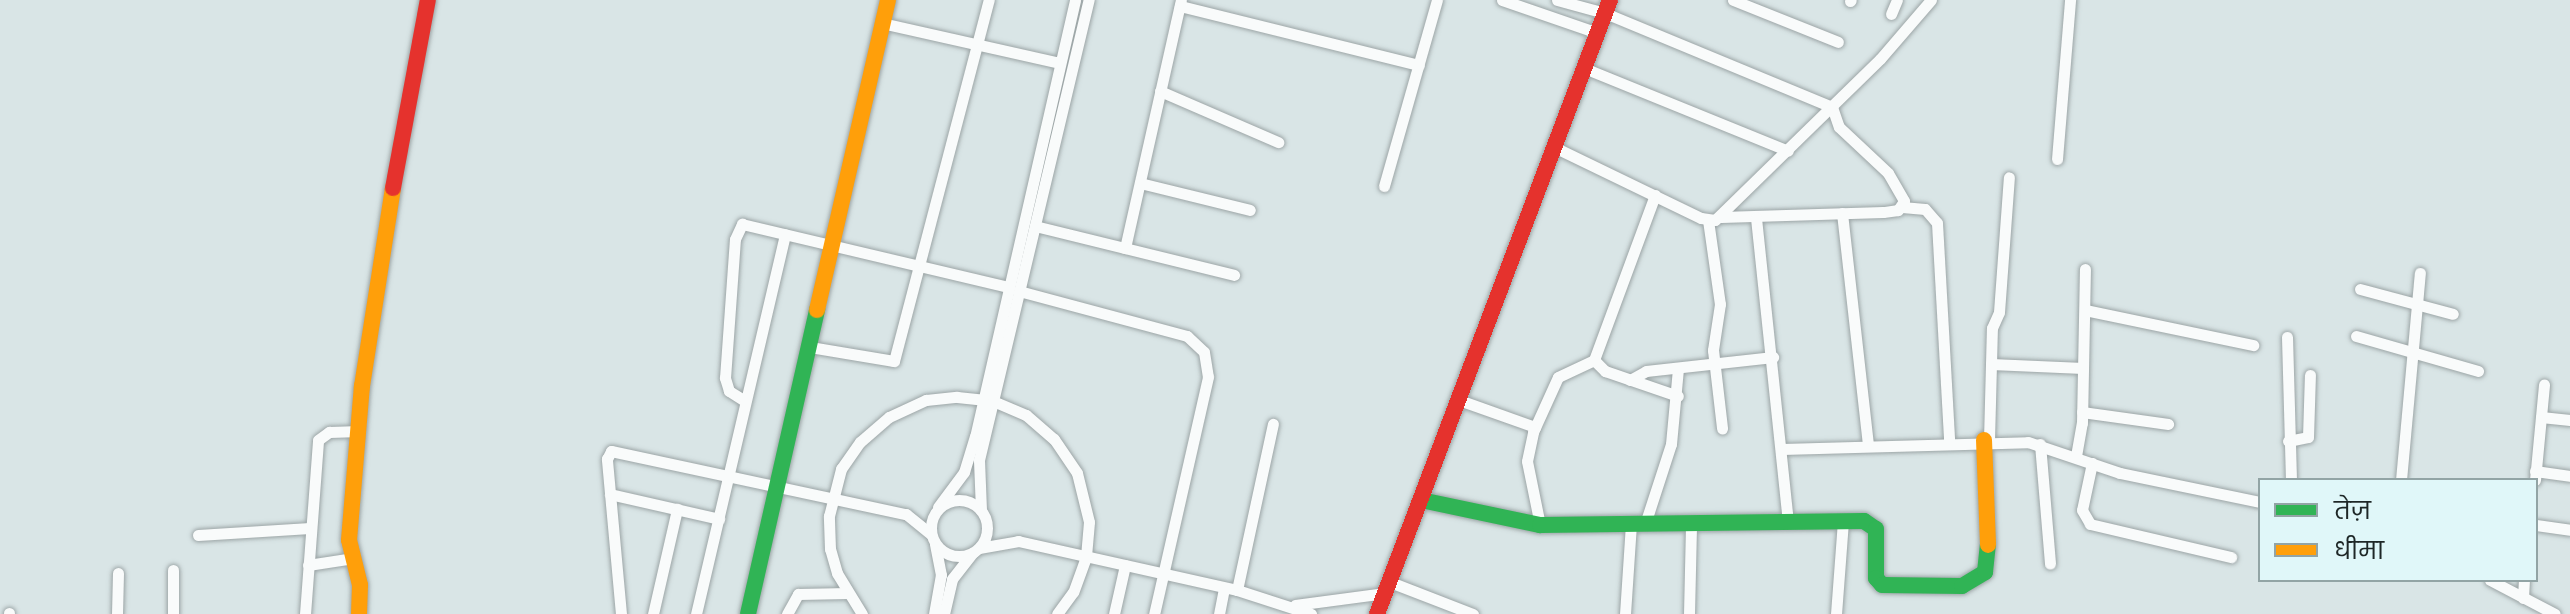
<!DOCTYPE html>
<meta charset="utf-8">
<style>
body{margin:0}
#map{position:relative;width:2570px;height:614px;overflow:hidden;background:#d9e5e6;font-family:Poppins,"Noto Sans Devanagari",sans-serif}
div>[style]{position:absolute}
.roads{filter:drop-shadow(0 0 2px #9ca5a6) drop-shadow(0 0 2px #9ca5a6)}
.street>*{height:11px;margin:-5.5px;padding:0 5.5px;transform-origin:5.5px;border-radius:5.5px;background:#f9fbfb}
.street>.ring{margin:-5.5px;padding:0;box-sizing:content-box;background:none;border:11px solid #f9fbfb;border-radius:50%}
.fast>*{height:16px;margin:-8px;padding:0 8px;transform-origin:8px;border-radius:8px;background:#30b455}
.slow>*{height:16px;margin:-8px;padding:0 8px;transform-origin:8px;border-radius:8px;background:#ff9f0a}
.jam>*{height:16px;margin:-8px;padding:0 8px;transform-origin:8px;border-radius:8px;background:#e5322d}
span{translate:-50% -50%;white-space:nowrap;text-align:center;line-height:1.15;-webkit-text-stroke:8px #e0f7f9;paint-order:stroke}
.legend{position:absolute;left:2258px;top:478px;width:280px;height:104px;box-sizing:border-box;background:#e0f7f9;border:2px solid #92a4a5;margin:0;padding:10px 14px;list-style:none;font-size:24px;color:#1e2727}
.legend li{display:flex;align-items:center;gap:16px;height:40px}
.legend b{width:40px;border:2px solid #92a4a5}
</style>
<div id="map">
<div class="roads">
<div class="street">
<i style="left:1502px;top:0;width:102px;rotate:19deg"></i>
<i style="left:1557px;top:0;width:50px;rotate:15.2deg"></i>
<i style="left:1605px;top:13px;width:246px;rotate:22.5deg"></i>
<i style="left:1832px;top:107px;width:21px;rotate:71deg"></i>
<i style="left:1839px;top:127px;width:67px;rotate:43.2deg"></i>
<i style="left:1888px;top:173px;width:32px;rotate:60deg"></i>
<i style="left:1904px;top:201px;width:11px;rotate:124deg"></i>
<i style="left:1898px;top:210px;width:15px;rotate:172deg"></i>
<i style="left:1883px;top:212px;width:162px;rotate:178.2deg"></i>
<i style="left:1733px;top:0;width:113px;rotate:21.8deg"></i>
<i style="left:1850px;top:1px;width:1px;rotate:-45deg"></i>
<i style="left:1180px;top:6px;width:246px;rotate:13.9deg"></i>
<i style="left:1891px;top:14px;width:15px;rotate:-67deg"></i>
<i style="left:882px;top:23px;width:182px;rotate:12.7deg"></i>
<i style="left:1584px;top:68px;width:220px;rotate:22.1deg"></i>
<i style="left:1160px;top:91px;width:129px;rotate:23.4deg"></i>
<i style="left:1554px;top:147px;width:163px;rotate:25.8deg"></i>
<i style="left:1701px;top:218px;width:14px;rotate:8deg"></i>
<i style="left:1715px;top:220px;width:231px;rotate:-44.3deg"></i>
<i style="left:1880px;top:59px;width:78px;rotate:-49.2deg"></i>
<i style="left:2057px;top:159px;width:160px;rotate:-85.3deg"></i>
<i style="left:1140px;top:183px;width:113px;rotate:13.8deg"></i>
<i style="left:1384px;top:186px;width:193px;rotate:-74.1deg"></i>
<i style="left:1655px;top:195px;width:176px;rotate:110.3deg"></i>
<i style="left:1594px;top:360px;width:16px;rotate:45deg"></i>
<i style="left:1605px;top:371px;width:77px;rotate:18.9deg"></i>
<i style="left:1902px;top:207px;width:23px;rotate:5deg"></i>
<i style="left:1925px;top:209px;width:18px;rotate:49deg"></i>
<i style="left:1937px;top:223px;width:218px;rotate:86.8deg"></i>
<i style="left:1842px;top:213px;width:231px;rotate:83.6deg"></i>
<i style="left:1756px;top:218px;width:305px;rotate:84deg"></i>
<i style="left:1708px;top:220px;width:85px;rotate:81.9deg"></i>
<i style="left:1720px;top:304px;width:47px;rotate:98.7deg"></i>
<i style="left:1713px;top:350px;width:79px;rotate:83.4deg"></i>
<i style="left:1035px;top:226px;width:205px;rotate:13.8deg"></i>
<i style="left:1125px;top:248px;width:254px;rotate:-77.3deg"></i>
<i style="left:2360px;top:289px;width:96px;rotate:15deg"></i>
<i style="left:1019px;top:291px;width:174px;rotate:15deg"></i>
<i style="left:1187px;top:336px;width:23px;rotate:43deg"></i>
<i style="left:1204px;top:352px;width:25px;rotate:81deg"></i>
<i style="left:1208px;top:377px;width:243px;rotate:102.8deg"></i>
<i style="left:2085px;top:310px;width:172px;rotate:11.8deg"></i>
<i style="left:2356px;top:336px;width:127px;rotate:16deg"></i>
<i style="left:2287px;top:337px;width:143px;rotate:88.4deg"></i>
<i style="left:810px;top:347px;width:85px;rotate:9.5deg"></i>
<i style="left:894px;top:361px;width:373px;rotate:-75.3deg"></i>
<i style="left:1991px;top:364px;width:92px;rotate:2.5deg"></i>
<i style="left:1630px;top:380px;width:18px;rotate:-29deg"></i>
<i style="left:1646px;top:371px;width:128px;rotate:-6.3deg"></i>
<i style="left:1459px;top:400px;width:81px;rotate:19.6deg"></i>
<i style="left:745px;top:401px;width:19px;rotate:-148deg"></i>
<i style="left:729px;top:391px;width:14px;rotate:-107deg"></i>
<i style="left:725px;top:378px;width:139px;rotate:-85.9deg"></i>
<i style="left:735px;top:239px;width:17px;rotate:-65deg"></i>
<i style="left:742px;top:224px;width:273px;rotate:13.3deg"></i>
<i style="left:2082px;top:412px;width:87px;rotate:7.9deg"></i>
<i style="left:2541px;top:417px;width:29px;rotate:6deg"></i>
<i style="left:1989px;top:440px;width:112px;rotate:-88.5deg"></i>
<i style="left:1992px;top:328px;width:17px;rotate:-66deg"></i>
<i style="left:1999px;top:312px;width:135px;rotate:-85.8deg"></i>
<i style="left:2288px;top:441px;width:20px;rotate:-11deg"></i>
<i style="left:2308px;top:437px;width:62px;rotate:-88.2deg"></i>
<i style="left:2040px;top:444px;width:120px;rotate:85.2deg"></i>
<i style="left:1782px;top:449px;width:246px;rotate:-1.6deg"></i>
<i style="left:2028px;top:442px;width:97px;rotate:18.6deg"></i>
<i style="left:2120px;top:473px;width:143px;rotate:11.7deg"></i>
<i style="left:2076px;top:456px;width:34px;rotate:-80deg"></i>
<i style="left:2082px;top:423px;width:154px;rotate:-88.9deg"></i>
<i style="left:2092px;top:463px;width:48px;rotate:102deg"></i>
<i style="left:2082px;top:510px;width:16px;rotate:60deg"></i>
<i style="left:2090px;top:524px;width:145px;rotate:13.2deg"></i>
<i style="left:2535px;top:471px;width:35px;rotate:8deg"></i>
<i style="left:2401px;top:480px;width:208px;rotate:-84.8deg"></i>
<i style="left:2535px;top:480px;width:96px;rotate:-84.6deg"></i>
<i style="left:610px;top:494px;width:112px;rotate:12.9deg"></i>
<i class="ring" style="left:931px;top:500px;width:45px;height:45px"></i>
<i style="left:938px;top:507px;width:44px;rotate:-53.4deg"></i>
<i style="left:964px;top:472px;width:37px;rotate:-73deg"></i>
<i style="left:975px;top:437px;width:448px;rotate:-77.1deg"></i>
<i style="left:981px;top:510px;width:50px;rotate:-92.3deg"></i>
<i style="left:979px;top:460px;width:473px;rotate:-76.6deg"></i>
<i style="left:1645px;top:524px;width:84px;rotate:-72deg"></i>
<i style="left:1671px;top:444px;width:76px;rotate:-84.7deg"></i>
<i style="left:1540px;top:525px;width:65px;rotate:-101.5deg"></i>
<i style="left:1527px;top:461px;width:30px;rotate:-78deg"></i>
<i style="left:1533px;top:432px;width:60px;rotate:-65.6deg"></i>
<i style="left:1558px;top:377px;width:40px;rotate:-25deg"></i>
<i style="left:2536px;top:525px;width:34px;rotate:8deg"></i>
<i style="left:198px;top:535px;width:112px;rotate:-3.6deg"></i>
<i style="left:979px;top:548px;width:40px;rotate:-10deg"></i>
<i style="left:1018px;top:541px;width:224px;rotate:12.6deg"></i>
<i style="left:1237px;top:590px;width:78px;rotate:18deg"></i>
<i style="left:308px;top:565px;width:46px;rotate:-8.8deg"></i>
<i style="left:173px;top:570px;width:44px;rotate:90deg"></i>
<i style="left:2490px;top:580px;width:73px;rotate:27.6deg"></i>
<i style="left:1390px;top:582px;width:89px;rotate:21.1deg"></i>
<i style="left:1237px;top:590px;width:170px;rotate:-77.8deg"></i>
<i style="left:2523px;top:598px;width:18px;rotate:-87deg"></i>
<i style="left:1295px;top:605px;width:91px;rotate:-7.6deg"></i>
<i style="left:9px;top:614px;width:1px;rotate:-90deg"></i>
<i style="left:117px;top:614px;width:41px;rotate:-88.6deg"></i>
<i style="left:305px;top:614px;width:174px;rotate:-85.7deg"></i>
<i style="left:318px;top:440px;width:14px;rotate:-36deg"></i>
<i style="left:329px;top:432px;width:31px;rotate:-2deg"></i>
<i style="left:621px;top:614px;width:156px;rotate:-95.2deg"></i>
<i style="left:607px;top:459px;width:9px;rotate:-63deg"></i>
<i style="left:611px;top:451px;width:302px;rotate:12.1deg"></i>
<i style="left:906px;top:514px;width:32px;rotate:39deg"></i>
<i style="left:653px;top:614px;width:108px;rotate:-77.1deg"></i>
<i style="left:696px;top:614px;width:390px;rotate:-76.8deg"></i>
<i style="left:787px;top:614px;width:23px;rotate:-61deg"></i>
<i style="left:798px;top:594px;width:50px;rotate:-1.1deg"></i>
<i style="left:862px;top:614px;width:48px;rotate:-121.4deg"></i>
<i style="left:837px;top:573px;width:25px;rotate:-106deg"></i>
<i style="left:830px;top:549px;width:33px;rotate:-92deg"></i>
<i style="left:829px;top:516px;width:49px;rotate:-75.7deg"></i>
<i style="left:841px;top:469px;width:33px;rotate:-55deg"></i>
<i style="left:860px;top:442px;width:38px;rotate:-41deg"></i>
<i style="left:889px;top:417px;width:41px;rotate:-24.7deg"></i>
<i style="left:926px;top:400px;width:31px;rotate:-6deg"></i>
<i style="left:957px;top:397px;width:36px;rotate:6deg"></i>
<i style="left:993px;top:401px;width:36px;rotate:23deg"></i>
<i style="left:1026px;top:415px;width:37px;rotate:41deg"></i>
<i style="left:1054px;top:439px;width:41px;rotate:55.9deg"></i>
<i style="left:1077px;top:473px;width:50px;rotate:76.2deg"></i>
<i style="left:1089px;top:522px;width:35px;rotate:95deg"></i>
<i style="left:1086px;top:557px;width:37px;rotate:110deg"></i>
<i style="left:1073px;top:592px;width:27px;rotate:126deg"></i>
<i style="left:934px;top:614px;width:40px;rotate:-80deg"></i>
<i style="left:941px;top:575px;width:32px;rotate:-101deg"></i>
<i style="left:944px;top:614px;width:36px;rotate:-77deg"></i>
<i style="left:952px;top:579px;width:33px;rotate:-52deg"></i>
<i style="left:1114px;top:614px;width:50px;rotate:-77.3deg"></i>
<i style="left:1219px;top:614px;width:26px;rotate:-79deg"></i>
<i style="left:1625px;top:614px;width:90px;rotate:-86.2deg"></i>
<i style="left:1689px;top:614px;width:90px;rotate:-88.7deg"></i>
<i style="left:1836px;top:614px;width:93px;rotate:-85.7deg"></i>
</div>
<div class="fast">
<i style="left:1421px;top:500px;width:122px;rotate:11.9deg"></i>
<i style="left:1540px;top:525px;width:324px;rotate:-0.7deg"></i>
<i style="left:1864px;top:521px;width:14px;rotate:34deg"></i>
<i style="left:1876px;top:529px;width:49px;rotate:90deg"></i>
<i style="left:1876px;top:578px;width:9px;rotate:49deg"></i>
<i style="left:1882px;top:585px;width:80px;rotate:0.7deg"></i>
<i style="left:1962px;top:586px;width:27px;rotate:-31deg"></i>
<i style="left:1985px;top:572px;width:27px;rotate:-84deg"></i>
<i style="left:748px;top:614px;width:312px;rotate:-77.2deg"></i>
</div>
<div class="slow">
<i style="left:817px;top:310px;width:318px;rotate:-77.1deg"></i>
<i style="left:1984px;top:440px;width:105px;rotate:87.8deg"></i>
<i style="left:359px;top:614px;width:29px;rotate:-88deg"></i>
<i style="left:360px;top:585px;width:46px;rotate:-103.7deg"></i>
<i style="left:349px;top:540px;width:155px;rotate:-85.2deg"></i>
<i style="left:362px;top:386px;width:200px;rotate:-81.1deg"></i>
</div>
<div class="jam">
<i style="left:393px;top:188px;width:191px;rotate:-79.5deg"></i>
<i style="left:1377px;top:614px;width:657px;rotate:-69.22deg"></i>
</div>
</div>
<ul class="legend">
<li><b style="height:10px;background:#30b455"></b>तेज़</li>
<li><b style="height:10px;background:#ff9f0a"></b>धीमा</li>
</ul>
</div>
